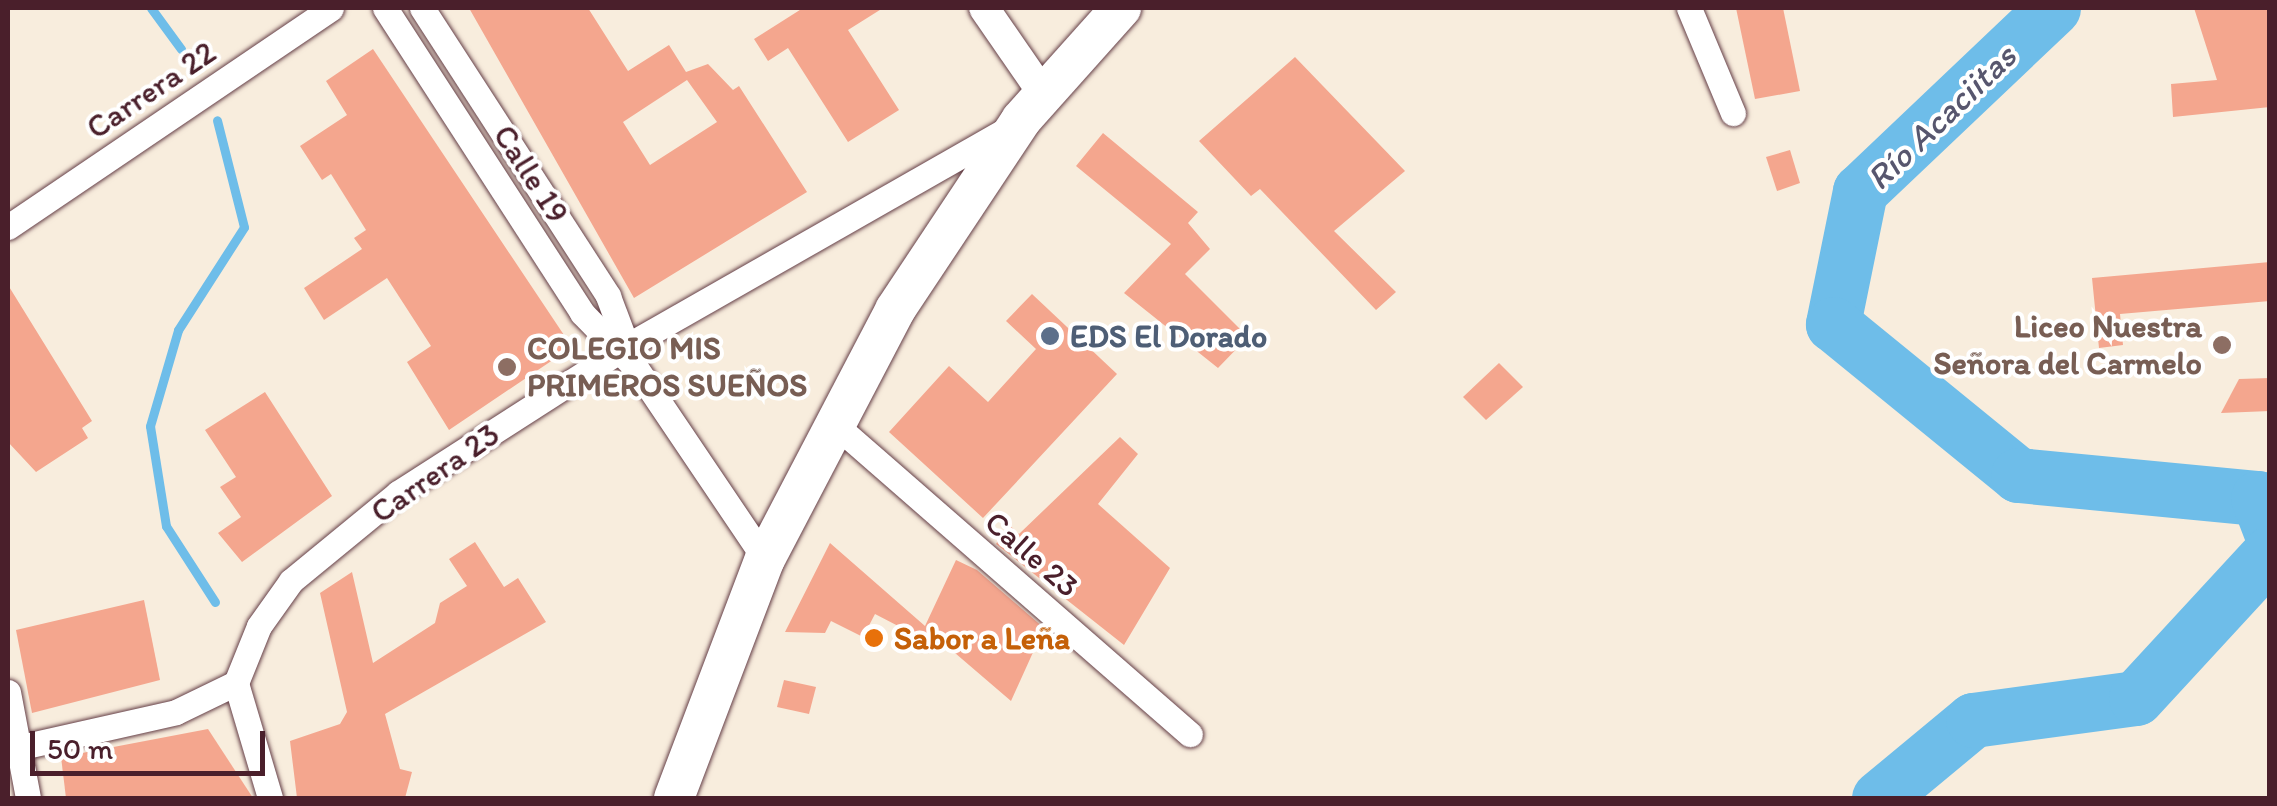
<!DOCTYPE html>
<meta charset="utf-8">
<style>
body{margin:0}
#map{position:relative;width:2277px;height:806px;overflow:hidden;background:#f8eddd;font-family:Itim,sans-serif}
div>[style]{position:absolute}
.stream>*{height:9px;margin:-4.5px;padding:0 4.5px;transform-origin:4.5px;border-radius:4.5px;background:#6ebde9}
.river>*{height:55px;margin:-27.5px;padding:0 27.5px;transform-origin:27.5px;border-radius:27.5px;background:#6ebde9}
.building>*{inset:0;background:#f4a68e}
.roads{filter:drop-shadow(0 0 2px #643e46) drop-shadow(0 0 2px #643e46)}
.minor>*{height:25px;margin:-12.5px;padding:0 12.5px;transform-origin:12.5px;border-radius:12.5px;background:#fff}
.tertiary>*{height:30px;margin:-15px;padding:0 15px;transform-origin:15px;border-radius:15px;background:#fff}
.primary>*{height:40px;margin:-20px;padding:0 20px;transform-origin:20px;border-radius:20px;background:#fff}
.dots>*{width:28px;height:28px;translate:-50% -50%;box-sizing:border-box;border:5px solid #fff;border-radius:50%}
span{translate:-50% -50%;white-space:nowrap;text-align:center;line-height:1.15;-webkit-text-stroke:8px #fff;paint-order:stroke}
.street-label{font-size:32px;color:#4a1f2b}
.education-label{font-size:32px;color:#785e54;font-weight:700}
.right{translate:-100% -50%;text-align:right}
.left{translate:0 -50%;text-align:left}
.service-label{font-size:32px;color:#4e5e75;font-weight:700}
.food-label{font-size:32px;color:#c56008;font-weight:700}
.water-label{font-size:35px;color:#57566e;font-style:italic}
.frame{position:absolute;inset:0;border:10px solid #4a1f2b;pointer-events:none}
.scale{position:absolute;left:30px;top:731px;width:235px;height:45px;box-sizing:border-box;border:5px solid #4a1f2b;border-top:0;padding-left:12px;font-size:30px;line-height:35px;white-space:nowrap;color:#4a1f2b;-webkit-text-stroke:8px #fff;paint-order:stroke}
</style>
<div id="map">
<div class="stream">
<i style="left:151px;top:8px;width:51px;rotate:53.8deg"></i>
<i style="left:215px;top:602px;width:90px;rotate:-122.8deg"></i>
<i style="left:166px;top:526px;width:101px;rotate:-99.1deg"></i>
<i style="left:150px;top:426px;width:100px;rotate:-73.7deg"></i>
<i style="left:178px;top:330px;width:122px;rotate:-57.3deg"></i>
<i style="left:244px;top:227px;width:110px;rotate:-104.2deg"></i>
</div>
<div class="river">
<i style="left:2053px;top:8px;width:266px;rotate:136.5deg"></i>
<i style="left:1860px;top:191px;width:136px;rotate:101.5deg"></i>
<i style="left:1833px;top:324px;width:239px;rotate:39.2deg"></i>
<i style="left:2018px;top:475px;width:241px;rotate:5.5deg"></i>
<i style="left:2258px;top:498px;width:33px;rotate:69deg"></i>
<i style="left:1879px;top:798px;width:122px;rotate:-39.7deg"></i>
<i style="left:1973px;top:720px;width:164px;rotate:-7.7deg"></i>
<i style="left:2136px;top:698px;width:197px;rotate:-47.3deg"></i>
</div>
<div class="building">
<i style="clip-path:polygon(evenodd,469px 8px,588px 8px,628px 71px,669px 45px,686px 72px,708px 64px,733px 90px,739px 86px,807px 192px,634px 298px,469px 8px,687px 80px,717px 122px,650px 165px,623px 122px,687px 80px)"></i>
<i style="clip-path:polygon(803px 8px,883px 8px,848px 30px,899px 110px,848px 142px,788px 48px,768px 61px,754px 39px)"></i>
<i style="clip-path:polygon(1736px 8px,1783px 8px,1800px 91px,1755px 99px)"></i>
<i style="clip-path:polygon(2194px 8px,2270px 8px,2270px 107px,2173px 117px,2171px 84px,2217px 80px)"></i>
<i style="clip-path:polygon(373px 49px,572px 347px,449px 430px,407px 362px,431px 346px,387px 278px,324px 320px,304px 288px,362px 249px,354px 238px,366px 230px,331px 174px,322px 180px,300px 146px,347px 115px,326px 81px)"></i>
<i style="clip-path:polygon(1295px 57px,1405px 171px,1334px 231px,1396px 292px,1376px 310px,1260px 189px,1251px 196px,1199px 141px)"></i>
<i style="clip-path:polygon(1103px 133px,1198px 212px,1188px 223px,1210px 249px,1185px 274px,1248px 337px,1218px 368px,1124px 293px,1171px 244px,1076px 166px)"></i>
<i style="clip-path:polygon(1790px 150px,1800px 183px,1777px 191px,1766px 157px)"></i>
<i style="clip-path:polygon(2270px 262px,2270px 301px,2120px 314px,2123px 345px,2099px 348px,2092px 278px)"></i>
<i style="clip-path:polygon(8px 285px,92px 421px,82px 428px,88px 438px,36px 472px,8px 442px)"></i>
<i style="clip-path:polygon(1032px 294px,1117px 374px,983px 518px,889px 432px,949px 366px,988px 402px,1036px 349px,1006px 321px)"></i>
<i style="clip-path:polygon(1499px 363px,1523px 387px,1486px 420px,1463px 397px)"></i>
<i style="clip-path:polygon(2270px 378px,2270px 411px,2221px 413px,2239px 379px)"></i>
<i style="clip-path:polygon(265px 392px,332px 496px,242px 562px,218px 533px,241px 517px,220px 487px,236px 477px,205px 430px)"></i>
<i style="clip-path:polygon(1120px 437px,1138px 454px,1098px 504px,1170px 568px,1124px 645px,996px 544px,1008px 524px,1019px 534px)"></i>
<i style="clip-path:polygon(475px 542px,504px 587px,518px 578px,546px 622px,385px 714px,400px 769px,412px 772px,405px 798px,297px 798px,290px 741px,340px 724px,347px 712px,320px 593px,352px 572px,373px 663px,435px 623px,440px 603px,467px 586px,449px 559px)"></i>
<i style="clip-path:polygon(830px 543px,925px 626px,956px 560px,977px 570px,1044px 628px,1011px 701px,934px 635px,929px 642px,875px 614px,863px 637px,831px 621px,825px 633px,785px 632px)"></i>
<i style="clip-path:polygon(144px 600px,160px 680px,32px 713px,16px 630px)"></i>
<i style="clip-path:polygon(784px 680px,816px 687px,809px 714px,777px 707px)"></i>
<i style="clip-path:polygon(208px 729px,253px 798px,66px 798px,61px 757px)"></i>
</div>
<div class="roads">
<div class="minor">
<i style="left:385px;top:8px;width:363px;rotate:57.1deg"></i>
<i style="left:582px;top:313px;width:69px;rotate:45.6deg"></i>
<i style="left:422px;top:8px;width:343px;rotate:57.1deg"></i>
<i style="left:608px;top:296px;width:74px;rotate:69.4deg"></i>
<i style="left:634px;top:365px;width:234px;rotate:56deg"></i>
<i style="left:1689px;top:8px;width:114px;rotate:67.3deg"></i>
<i style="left:8px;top:227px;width:390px;rotate:-34.1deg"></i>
<i style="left:832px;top:422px;width:475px;rotate:41.1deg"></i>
<i style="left:236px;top:683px;width:120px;rotate:73.5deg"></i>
<i style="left:8px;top:692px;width:108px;rotate:79.3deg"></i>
<i style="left:8px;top:750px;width:172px;rotate:-12.7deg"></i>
<i style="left:176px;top:712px;width:67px;rotate:-25.8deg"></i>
<i style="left:236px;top:683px;width:61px;rotate:-68deg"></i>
<i style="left:259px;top:626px;width:55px;rotate:-54.6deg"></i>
<i style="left:291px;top:581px;width:139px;rotate:-39.4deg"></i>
<i style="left:398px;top:493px;width:272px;rotate:-32.7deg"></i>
<i style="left:627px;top:346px;width:443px;rotate:-29.7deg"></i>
</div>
<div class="tertiary">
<i style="left:984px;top:8px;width:106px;rotate:55.4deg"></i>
</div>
<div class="primary">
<i style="left:674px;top:798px;width:256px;rotate:-69.2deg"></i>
<i style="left:765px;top:559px;width:281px;rotate:-62.4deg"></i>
<i style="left:895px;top:310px;width:228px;rotate:-56.4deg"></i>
<i style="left:1021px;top:120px;width:150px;rotate:-48.2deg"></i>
</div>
</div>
<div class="dots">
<i style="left:1050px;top:336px;background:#5c6f8a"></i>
<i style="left:2222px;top:345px;background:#8d6e63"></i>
<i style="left:507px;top:367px;background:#8d6e63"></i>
<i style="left:874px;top:638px;background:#e8710a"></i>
</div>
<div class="street-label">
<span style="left:151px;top:90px;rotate:-34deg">Carrera 22</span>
<span style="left:531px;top:174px;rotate:57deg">Calle 19</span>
<span style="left:435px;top:473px;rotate:-35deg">Carrera 23</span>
<span style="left:1032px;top:554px;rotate:41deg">Calle 23</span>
</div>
<div class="education-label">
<span class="right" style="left:2202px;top:345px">Liceo Nuestra<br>Señora del Carmelo</span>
<span class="left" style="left:527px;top:367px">COLEGIO MIS<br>PRIMEROS SUEÑOS</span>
</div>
<div class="service-label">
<span class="left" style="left:1070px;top:336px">EDS El Dorado</span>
</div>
<div class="food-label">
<span class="left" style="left:894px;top:638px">Sabor a Leña</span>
</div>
<div class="water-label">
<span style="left:1941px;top:117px;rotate:-44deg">Río Acaciitas</span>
</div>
<div class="frame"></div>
<div class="scale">50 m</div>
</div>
